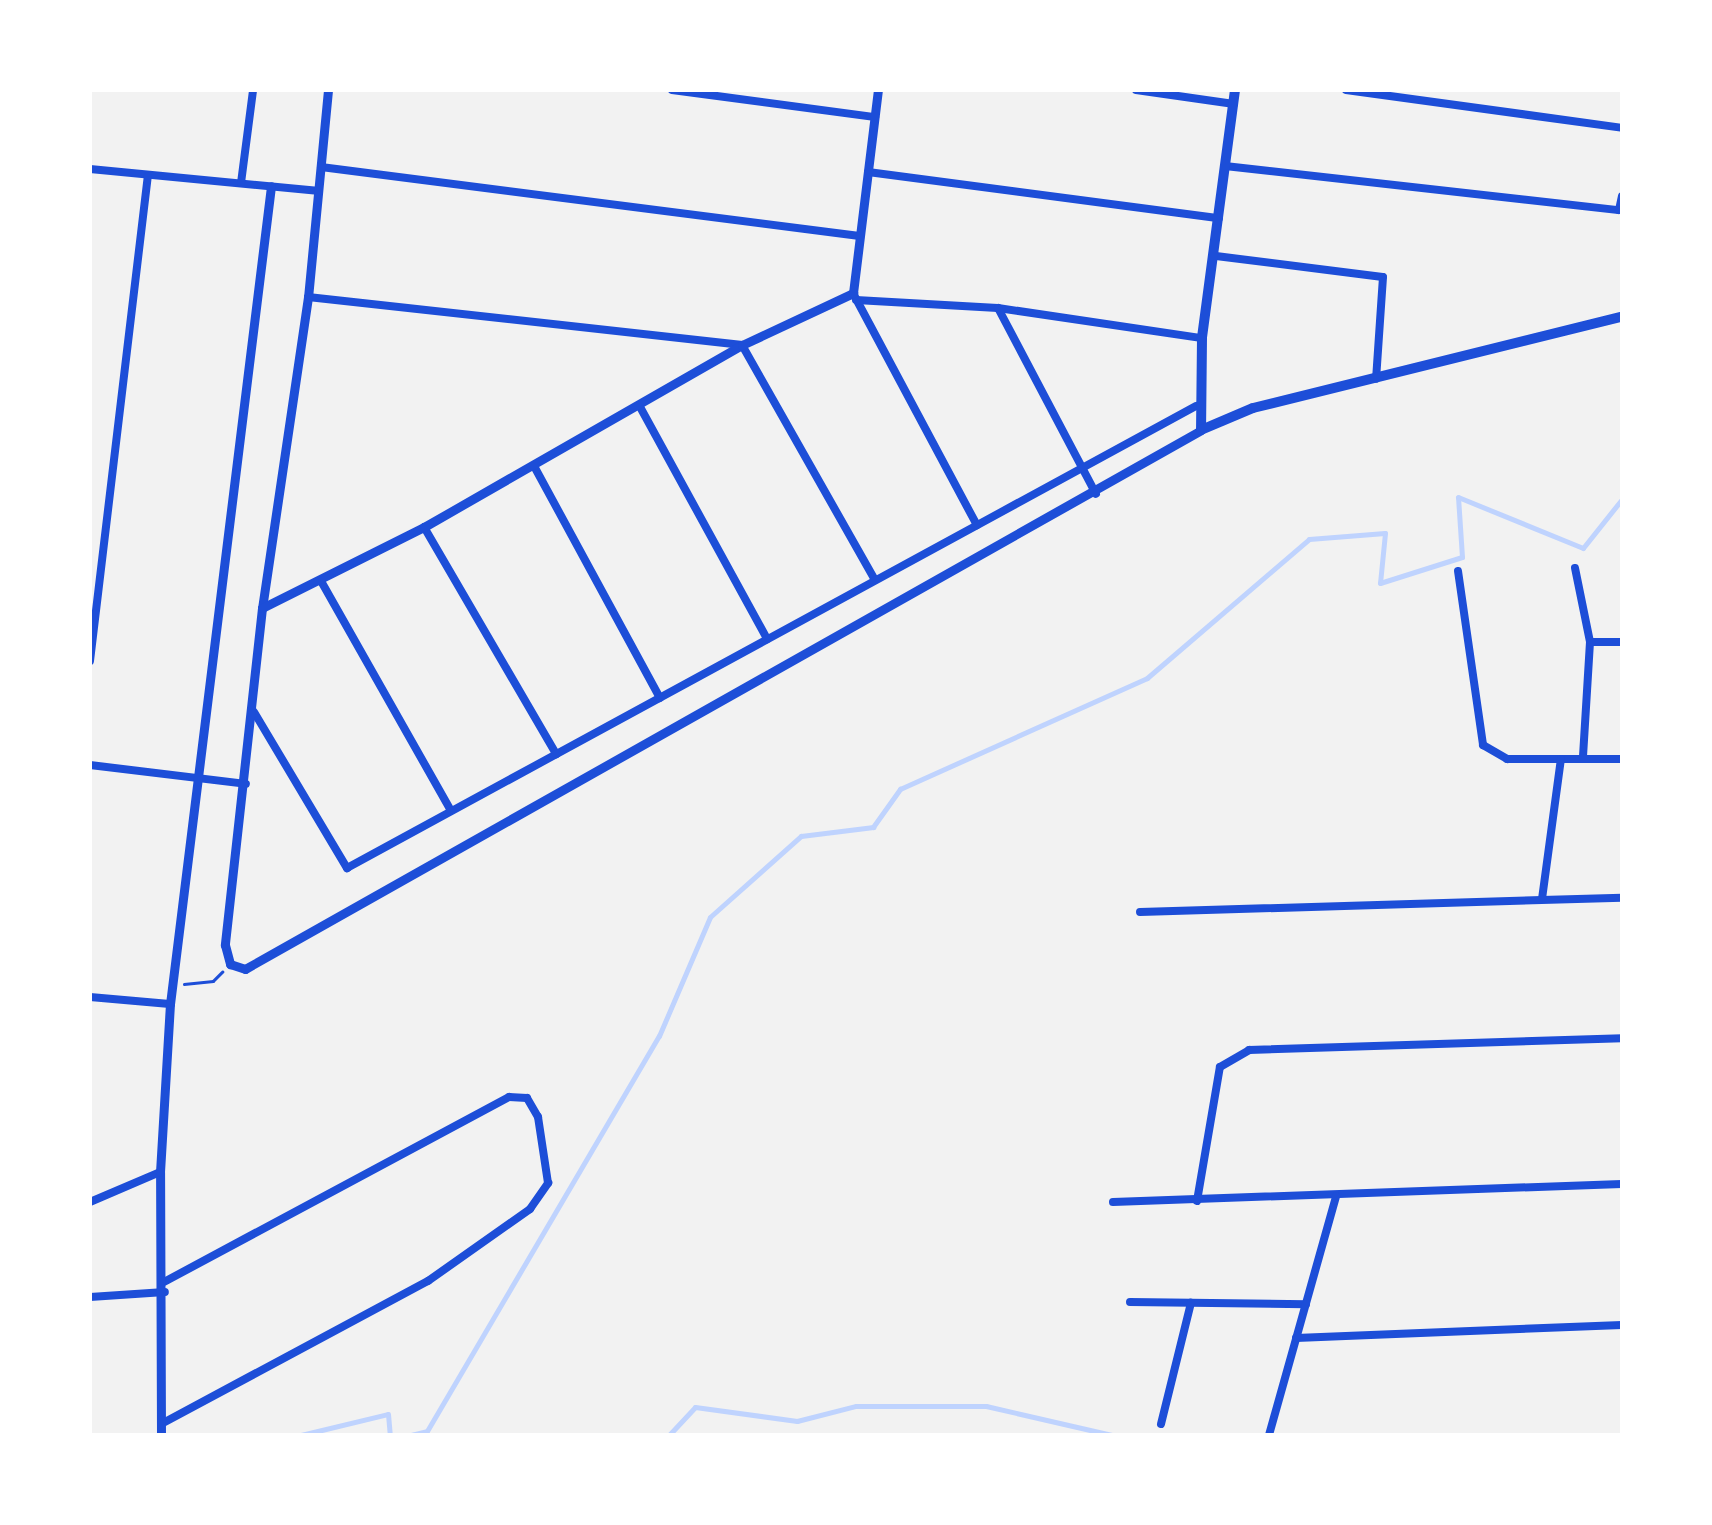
<!DOCTYPE html>
<style>
body{margin:0}
#map{position:relative;width:1712px;height:1525px;overflow:hidden;background:#f2f2f2;font-family:Overpass,sans-serif}
div>[style]{position:absolute}
.stream>*{height:5px;margin:-2.5px;padding:0 2.5px;transform-origin:2.5px;border-radius:2.5px;background:#bfd3fe}
.path>*{height:2.5px;margin:-1.25px;padding:0 1.25px;transform-origin:1.25px;border-radius:1.25px;background:#1d4ed8}
.minor>*{height:8px;margin:-4px;padding:0 4px;transform-origin:4px;border-radius:4px;background:#1d4ed8}
.tertiary>*{height:9px;margin:-4.5px;padding:0 4.5px;transform-origin:4.5px;border-radius:4.5px;background:#1d4ed8}
.secondary>*{height:10px;margin:-5px;padding:0 5px;transform-origin:5px;border-radius:5px;background:#1d4ed8}
span{translate:-50% -50%;white-space:nowrap;text-align:center;line-height:1.15;-webkit-text-stroke:8px #fff;paint-order:stroke}
.frame{position:absolute;inset:0;border:92px solid #fff;pointer-events:none}
</style>
<div id="map">
<div class="stream">
<i style="left:301px;top:1435px;width:89px;rotate:-13.6deg"></i>
<i style="left:388px;top:1414px;width:21px;rotate:85deg"></i>
<i style="left:411px;top:1435px;width:16px;rotate:-14deg"></i>
<i style="left:427px;top:1431px;width:458px;rotate:-59.6deg"></i>
<i style="left:659px;top:1036px;width:129px;rotate:-66.8deg"></i>
<i style="left:710px;top:917px;width:122px;rotate:-41.7deg"></i>
<i style="left:801px;top:836px;width:73px;rotate:-7.1deg"></i>
<i style="left:873px;top:827px;width:47px;rotate:-54.6deg"></i>
<i style="left:900px;top:789px;width:271px;rotate:-24.2deg"></i>
<i style="left:1147px;top:678px;width:213px;rotate:-40.6deg"></i>
<i style="left:1309px;top:539px;width:76px;rotate:-4.5deg"></i>
<i style="left:1385px;top:533px;width:50px;rotate:95.7deg"></i>
<i style="left:1380px;top:583px;width:86px;rotate:-17.6deg"></i>
<i style="left:1462px;top:557px;width:60px;rotate:-93.8deg"></i>
<i style="left:1458px;top:497px;width:135px;rotate:22.2deg"></i>
<i style="left:1583px;top:548px;width:63px;rotate:-51.5deg"></i>
<i style="left:669px;top:1435px;width:38px;rotate:-47deg"></i>
<i style="left:695px;top:1407px;width:103px;rotate:7.8deg"></i>
<i style="left:797px;top:1421px;width:61px;rotate:-14.3deg"></i>
<i style="left:856px;top:1406px;width:130px"></i>
<i style="left:986px;top:1406px;width:129px;rotate:13deg"></i>
</div>
<div class="path">
<i style="left:184px;top:984px;width:29px;rotate:-6deg"></i>
<i style="left:213px;top:981px;width:13px;rotate:-45deg"></i>
</div>
<div class="minor">
<i style="left:672px;top:90px;width:205px;rotate:7.6deg"></i>
<i style="left:1136px;top:90px;width:99px;rotate:8.1deg"></i>
<i style="left:1346px;top:90px;width:279px;rotate:7.8deg"></i>
<i style="left:1225px;top:166px;width:396px;rotate:6.4deg"></i>
<i style="left:1619px;top:210px;width:14px;rotate:-78deg"></i>
<i style="left:321px;top:167px;width:543px;rotate:7.3deg"></i>
<i style="left:90px;top:169px;width:228px;rotate:5.5deg"></i>
<i style="left:868px;top:172px;width:354px;rotate:7.5deg"></i>
<i style="left:241px;top:183px;width:94px;rotate:-82.6deg"></i>
<i style="left:1216px;top:256px;width:168px;rotate:7.2deg"></i>
<i style="left:1383px;top:277px;width:102px;rotate:93.9deg"></i>
<i style="left:854px;top:295px;width:261px;rotate:61.9deg"></i>
<i style="left:308px;top:297px;width:437px;rotate:6.3deg"></i>
<i style="left:742px;top:345px;width:270px;rotate:60.5deg"></i>
<i style="left:856px;top:300px;width:142px;rotate:3.2deg"></i>
<i style="left:998px;top:308px;width:206px;rotate:8.4deg"></i>
<i style="left:998px;top:308px;width:210px;rotate:62.2deg"></i>
<i style="left:639px;top:405px;width:267px;rotate:61.3deg"></i>
<i style="left:534px;top:466px;width:264px;rotate:61.5deg"></i>
<i style="left:424px;top:527px;width:263px;rotate:59.8deg"></i>
<i style="left:1575px;top:568px;width:76px;rotate:78.5deg"></i>
<i style="left:1590px;top:642px;width:114px;rotate:93.5deg"></i>
<i style="left:1458px;top:571px;width:176px;rotate:81.8deg"></i>
<i style="left:1483px;top:745px;width:28px;rotate:30deg"></i>
<i style="left:1507px;top:759px;width:115px"></i>
<i style="left:321px;top:581px;width:264px;rotate:60.5deg"></i>
<i style="left:1590px;top:642px;width:32px"></i>
<i style="left:90px;top:661px;width:488px;rotate:-83.2deg"></i>
<i style="left:254px;top:712px;width:182px;rotate:59.2deg"></i>
<i style="left:347px;top:868px;width:967px;rotate:-28.55deg"></i>
<i style="left:90px;top:765px;width:157px;rotate:6.9deg"></i>
<i style="left:1542px;top:899px;width:141px;rotate:-82.3deg"></i>
<i style="left:1140px;top:912px;width:482px;rotate:-1.7deg"></i>
<i style="left:90px;top:997px;width:80px;rotate:5deg"></i>
<i style="left:1197px;top:1201px;width:136px;rotate:-80.3deg"></i>
<i style="left:1220px;top:1067px;width:34px;rotate:-30deg"></i>
<i style="left:1249px;top:1050px;width:373px;rotate:-1.8deg"></i>
<i style="left:90px;top:1202px;width:76px;rotate:-23.2deg"></i>
<i style="left:1113px;top:1202px;width:509px;rotate:-2.03deg"></i>
<i style="left:90px;top:1297px;width:75px;rotate:-3.8deg"></i>
<i style="left:1130px;top:1302px;width:176px;rotate:0.7deg"></i>
<i style="left:1296px;top:1338px;width:326px;rotate:-2.3deg"></i>
<i style="left:163px;top:1423px;width:301px;rotate:-28.2deg"></i>
<i style="left:428px;top:1281px;width:125px;rotate:-35.2deg"></i>
<i style="left:530px;top:1209px;width:32px;rotate:-55deg"></i>
<i style="left:548px;top:1183px;width:67px;rotate:-98.6deg"></i>
<i style="left:538px;top:1117px;width:22px;rotate:-120deg"></i>
<i style="left:527px;top:1098px;width:18px;rotate:-177deg"></i>
<i style="left:509px;top:1097px;width:391px;rotate:151.8deg"></i>
<i style="left:1161px;top:1424px;width:125px;rotate:-76.1deg"></i>
<i style="left:1269px;top:1435px;width:248px;rotate:-74.3deg"></i>
</div>
<div class="tertiary">
<i style="left:328px;top:90px;width:208px;rotate:95.5deg"></i>
<i style="left:308px;top:297px;width:314px;rotate:98.4deg"></i>
<i style="left:262px;top:608px;width:339px;rotate:96.3deg"></i>
<i style="left:225px;top:945px;width:20px;rotate:75deg"></i>
<i style="left:230px;top:964px;width:16px;rotate:18deg"></i>
<i style="left:245px;top:969px;width:1097px;rotate:-29.41deg"></i>
<i style="left:262px;top:608px;width:181px;rotate:-26.6deg"></i>
<i style="left:424px;top:527px;width:366px;rotate:-29.8deg"></i>
<i style="left:742px;top:345px;width:123px;rotate:-25.1deg"></i>
<i style="left:853px;top:293px;width:205px;rotate:-83deg"></i>
<i style="left:161px;top:1435px;width:263px;rotate:-90.2deg"></i>
<i style="left:160px;top:1172px;width:168px;rotate:-86.6deg"></i>
<i style="left:170px;top:1004px;width:824px;rotate:-82.96deg"></i>
</div>
<div class="secondary">
<i style="left:1235px;top:90px;width:250px;rotate:97.6deg"></i>
<i style="left:1202px;top:338px;width:92px;rotate:90.6deg"></i>
<i style="left:1201px;top:430px;width:56px;rotate:-22.9deg"></i>
<i style="left:1253px;top:408px;width:380px;rotate:-13.9deg"></i>
</div>
<div class="frame"></div>
</div>
